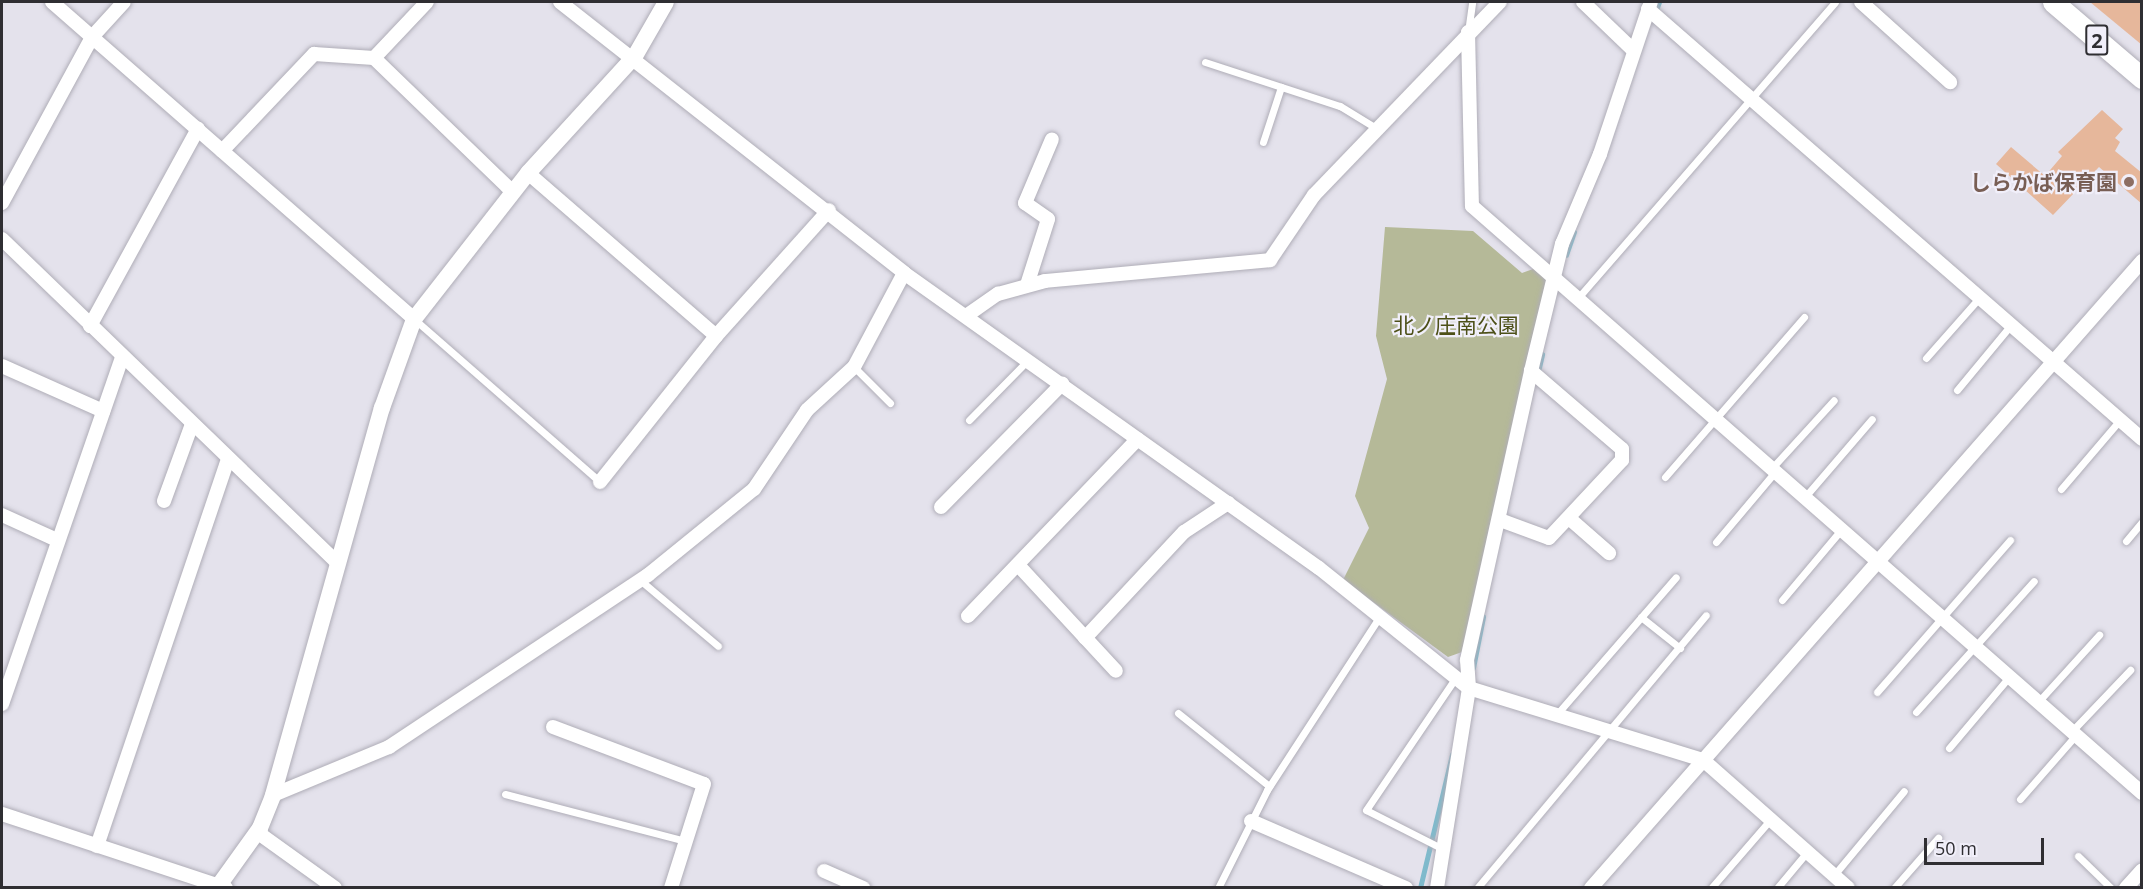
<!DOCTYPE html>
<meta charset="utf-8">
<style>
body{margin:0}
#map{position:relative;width:2143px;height:889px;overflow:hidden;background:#e4e2ec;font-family:"Open Sans","Noto Sans JP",sans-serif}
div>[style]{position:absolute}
.green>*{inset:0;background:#b5b998}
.stream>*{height:4.5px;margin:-2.25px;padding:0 2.25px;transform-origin:2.25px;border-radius:2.25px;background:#7fbacc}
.building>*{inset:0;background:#e6b79b}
.roads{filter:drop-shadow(0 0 2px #afadb7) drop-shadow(0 0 2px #afadb7)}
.service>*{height:7px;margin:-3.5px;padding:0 3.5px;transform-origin:3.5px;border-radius:3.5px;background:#fff}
.minor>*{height:14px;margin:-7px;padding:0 7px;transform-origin:7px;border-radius:7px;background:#fff}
.tertiary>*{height:16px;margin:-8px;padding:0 8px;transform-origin:8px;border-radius:8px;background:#fff}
.primary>*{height:21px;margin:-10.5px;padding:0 10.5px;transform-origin:10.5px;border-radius:10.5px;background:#fff}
.dots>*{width:16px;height:16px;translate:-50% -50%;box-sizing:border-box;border:3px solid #f1effa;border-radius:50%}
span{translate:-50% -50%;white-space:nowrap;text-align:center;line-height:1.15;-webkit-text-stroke:4.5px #f1effa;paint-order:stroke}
.shield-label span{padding:2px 4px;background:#f1effa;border:2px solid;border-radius:4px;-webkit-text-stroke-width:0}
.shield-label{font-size:20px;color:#2f2e32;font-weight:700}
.education-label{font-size:21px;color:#785e54;font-weight:700}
.right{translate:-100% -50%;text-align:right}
.park-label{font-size:21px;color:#4d5018}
.frame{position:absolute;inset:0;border:3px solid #2f2e32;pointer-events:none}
.scale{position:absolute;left:1924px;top:838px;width:120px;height:27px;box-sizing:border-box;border:3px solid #2f2e32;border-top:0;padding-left:8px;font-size:18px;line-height:21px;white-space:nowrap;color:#2f2e32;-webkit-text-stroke:4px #f1effa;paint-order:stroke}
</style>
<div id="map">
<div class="green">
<i style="clip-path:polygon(1385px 227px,1473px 231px,1522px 273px,1536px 268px,1547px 281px,1462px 652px,1448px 657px,1343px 580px,1369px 528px,1355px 496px,1387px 379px,1376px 336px)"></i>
</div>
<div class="stream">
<i style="left:1655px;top:13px;width:12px;rotate:-70deg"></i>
<i style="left:1566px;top:255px;width:24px;rotate:-71deg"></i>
<i style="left:1538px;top:372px;width:18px;rotate:-77deg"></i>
<i style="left:1473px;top:668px;width:52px;rotate:-78.9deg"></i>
<i style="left:1420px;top:888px;width:137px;rotate:-76.5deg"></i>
</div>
<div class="building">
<i style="clip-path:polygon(2090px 2px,2142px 2px,2142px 45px)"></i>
<i style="clip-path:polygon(2102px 110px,2123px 129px,2115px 138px,2120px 142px,2115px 151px,2142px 173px,2142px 204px,2099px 167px,2053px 215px,1996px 164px,2011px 147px,2045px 176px,2062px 156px,2058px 152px)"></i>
</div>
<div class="roads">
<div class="service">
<i style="left:1468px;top:32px;width:30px;rotate:-82deg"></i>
<i style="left:1205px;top:62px;width:142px;rotate:18.1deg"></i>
<i style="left:1340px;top:106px;width:46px;rotate:31.6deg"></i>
<i style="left:1263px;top:142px;width:58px;rotate:-71.9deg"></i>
<i style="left:1577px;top:299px;width:393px;rotate:-49deg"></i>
<i style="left:414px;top:319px;width:247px;rotate:41.2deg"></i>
<i style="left:1926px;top:358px;width:81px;rotate:-48.5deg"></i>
<i style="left:854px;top:367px;width:51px;rotate:45deg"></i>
<i style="left:1957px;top:390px;width:85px;rotate:-50.3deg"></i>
<i style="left:969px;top:420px;width:84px;rotate:-45.5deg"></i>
<i style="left:1771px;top:469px;width:93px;rotate:-47.6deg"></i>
<i style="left:1665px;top:477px;width:212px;rotate:-49deg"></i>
<i style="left:2061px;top:489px;width:91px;rotate:-49.5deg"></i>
<i style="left:1804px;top:498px;width:104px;rotate:-49.3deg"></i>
<i style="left:2126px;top:541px;width:25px;rotate:-50deg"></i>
<i style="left:1716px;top:542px;width:92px;rotate:-49.9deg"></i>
<i style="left:640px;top:580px;width:102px;rotate:40.2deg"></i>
<i style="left:1782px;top:600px;width:92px;rotate:-49.9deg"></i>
<i style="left:1641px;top:617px;width:50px;rotate:38.5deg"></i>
<i style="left:1877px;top:692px;width:202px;rotate:-48.8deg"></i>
<i style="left:2038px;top:702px;width:91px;rotate:-47.7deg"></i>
<i style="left:1916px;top:712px;width:176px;rotate:-48deg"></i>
<i style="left:1178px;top:713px;width:117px;rotate:38.7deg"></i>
<i style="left:1557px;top:714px;width:181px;rotate:-49deg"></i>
<i style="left:2071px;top:732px;width:86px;rotate:-46.4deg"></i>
<i style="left:1949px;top:748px;width:93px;rotate:-49.8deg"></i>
<i style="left:505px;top:794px;width:187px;rotate:14.6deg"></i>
<i style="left:2020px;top:799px;width:85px;rotate:-48.8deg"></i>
<i style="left:1443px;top:849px;width:86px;rotate:-153.1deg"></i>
<i style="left:1366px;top:810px;width:161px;rotate:-55.9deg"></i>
<i style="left:2078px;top:856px;width:46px;rotate:44.1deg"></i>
<i style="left:1834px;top:875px;width:109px;rotate:-50.2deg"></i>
<i style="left:1712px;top:887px;width:90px;rotate:-49.1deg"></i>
<i style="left:1218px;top:888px;width:110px;rotate:-63.4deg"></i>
<i style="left:1267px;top:790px;width:207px;rotate:-57deg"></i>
<i style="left:1477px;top:888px;width:356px;rotate:-50deg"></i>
<i style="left:1777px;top:888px;width:47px;rotate:-50.2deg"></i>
<i style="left:1894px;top:888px;width:67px;rotate:-48.7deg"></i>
</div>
<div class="minor">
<i style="left:52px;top:2px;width:481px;rotate:41.2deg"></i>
<i style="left:560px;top:2px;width:438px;rotate:38.2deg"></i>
<i style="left:904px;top:273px;width:509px;rotate:35.41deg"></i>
<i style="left:1319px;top:568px;width:192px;rotate:38.7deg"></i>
<i style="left:1469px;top:688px;width:245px;rotate:17.1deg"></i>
<i style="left:1703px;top:760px;width:193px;rotate:41.4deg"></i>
<i style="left:1583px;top:2px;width:69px;rotate:43.8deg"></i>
<i style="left:1861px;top:2px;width:120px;rotate:42deg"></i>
<i style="left:1648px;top:9px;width:655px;rotate:41.04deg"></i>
<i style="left:1468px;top:32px;width:174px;rotate:88.7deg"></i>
<i style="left:1472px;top:206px;width:891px;rotate:41.22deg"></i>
<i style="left:374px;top:58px;width:77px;rotate:-46.6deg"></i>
<i style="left:222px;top:151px;width:134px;rotate:-46.5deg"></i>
<i style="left:314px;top:54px;width:60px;rotate:3.8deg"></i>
<i style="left:374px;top:58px;width:193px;rotate:44deg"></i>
<i style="left:528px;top:173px;width:249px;rotate:40.9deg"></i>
<i style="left:2px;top:203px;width:189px;rotate:-61.5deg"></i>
<i style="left:92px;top:37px;width:47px;rotate:-47.6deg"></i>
<i style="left:2px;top:239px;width:465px;rotate:44deg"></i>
<i style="left:1027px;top:285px;width:69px;rotate:-72.3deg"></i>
<i style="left:1048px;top:219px;width:28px;rotate:-145deg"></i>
<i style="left:1025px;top:203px;width:69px;rotate:-67.1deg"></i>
<i style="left:966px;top:316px;width:39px;rotate:-35deg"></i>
<i style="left:998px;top:294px;width:49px;rotate:-15.5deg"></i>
<i style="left:1045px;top:281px;width:226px;rotate:-5.3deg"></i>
<i style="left:1270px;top:260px;width:78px;rotate:-55.9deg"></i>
<i style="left:1314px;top:195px;width:268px;rotate:-46.1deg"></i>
<i style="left:90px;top:326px;width:225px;rotate:-61.3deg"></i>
<i style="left:2px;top:366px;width:111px;rotate:24deg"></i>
<i style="left:600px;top:482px;width:186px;rotate:-51.5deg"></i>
<i style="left:716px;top:336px;width:169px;rotate:-48.1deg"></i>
<i style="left:164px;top:501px;width:82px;rotate:-70deg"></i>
<i style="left:941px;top:507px;width:173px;rotate:-45.5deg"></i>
<i style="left:2px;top:515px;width:60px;rotate:24.4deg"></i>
<i style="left:1570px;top:519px;width:52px;rotate:41.1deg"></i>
<i style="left:1500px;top:520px;width:52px;rotate:20.2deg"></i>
<i style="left:1549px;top:538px;width:107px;rotate:-46.9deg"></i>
<i style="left:1622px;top:460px;width:11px;rotate:-90deg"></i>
<i style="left:1622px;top:449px;width:120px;rotate:-139.4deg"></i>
<i style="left:1018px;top:565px;width:144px;rotate:47.2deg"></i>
<i style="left:968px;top:616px;width:245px;rotate:-46.2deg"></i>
<i style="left:1085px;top:638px;width:145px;rotate:-47deg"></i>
<i style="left:1184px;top:532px;width:53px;rotate:-33.4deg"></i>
<i style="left:2px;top:704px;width:367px;rotate:-70.9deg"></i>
<i style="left:553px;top:727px;width:161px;rotate:20.7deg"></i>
<i style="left:704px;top:784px;width:109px;rotate:107.6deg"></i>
<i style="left:273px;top:795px;width:126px;rotate:-22.5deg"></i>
<i style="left:389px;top:747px;width:311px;rotate:-33.6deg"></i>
<i style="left:648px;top:575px;width:136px;rotate:-39.1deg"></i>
<i style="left:754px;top:489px;width:95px;rotate:-56.1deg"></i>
<i style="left:807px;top:410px;width:64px;rotate:-42.5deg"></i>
<i style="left:854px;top:367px;width:106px;rotate:-62deg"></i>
<i style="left:2px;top:814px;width:236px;rotate:18.3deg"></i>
<i style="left:1251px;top:821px;width:169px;rotate:23.4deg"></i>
<i style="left:257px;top:832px;width:96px;rotate:35.7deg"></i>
<i style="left:97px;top:846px;width:408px;rotate:-71.3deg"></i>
<i style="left:824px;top:871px;width:43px;rotate:23.6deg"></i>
<i style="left:1437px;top:888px;width:203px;rotate:-80.9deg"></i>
<i style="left:1469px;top:688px;width:28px;rotate:-94deg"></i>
<i style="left:1467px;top:660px;width:296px;rotate:-77.5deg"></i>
<i style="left:1531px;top:371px;width:131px;rotate:-76.3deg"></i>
<i style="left:1562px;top:244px;width:98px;rotate:-67.1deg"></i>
<i style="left:1600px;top:154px;width:160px;rotate:-71.5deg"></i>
<i style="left:1591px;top:888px;width:835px;rotate:-48.69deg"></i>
<i style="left:2126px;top:888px;width:24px;rotate:-48deg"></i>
</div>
<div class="tertiary">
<i style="left:217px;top:888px;width:74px;rotate:-54.4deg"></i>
<i style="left:260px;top:828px;width:35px;rotate:-68deg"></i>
<i style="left:273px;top:795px;width:402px;rotate:-74.3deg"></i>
<i style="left:382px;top:408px;width:95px;rotate:-70.2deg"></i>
<i style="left:414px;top:319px;width:185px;rotate:-52deg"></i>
<i style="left:528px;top:173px;width:159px;rotate:-47.6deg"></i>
<i style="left:635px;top:56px;width:62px;rotate:-60.1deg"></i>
</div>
<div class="primary">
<i style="left:2053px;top:2px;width:117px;rotate:40.5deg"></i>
</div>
</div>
<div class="dots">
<i style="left:2129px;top:182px;background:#8d6e63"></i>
</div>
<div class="shield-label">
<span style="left:2097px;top:40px">2</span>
</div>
<div class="education-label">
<span class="right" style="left:2117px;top:182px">しらかば保育園</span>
</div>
<div class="park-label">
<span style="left:1456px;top:325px">北ノ庄南公園</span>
</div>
<div class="frame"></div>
<div class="scale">50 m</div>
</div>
